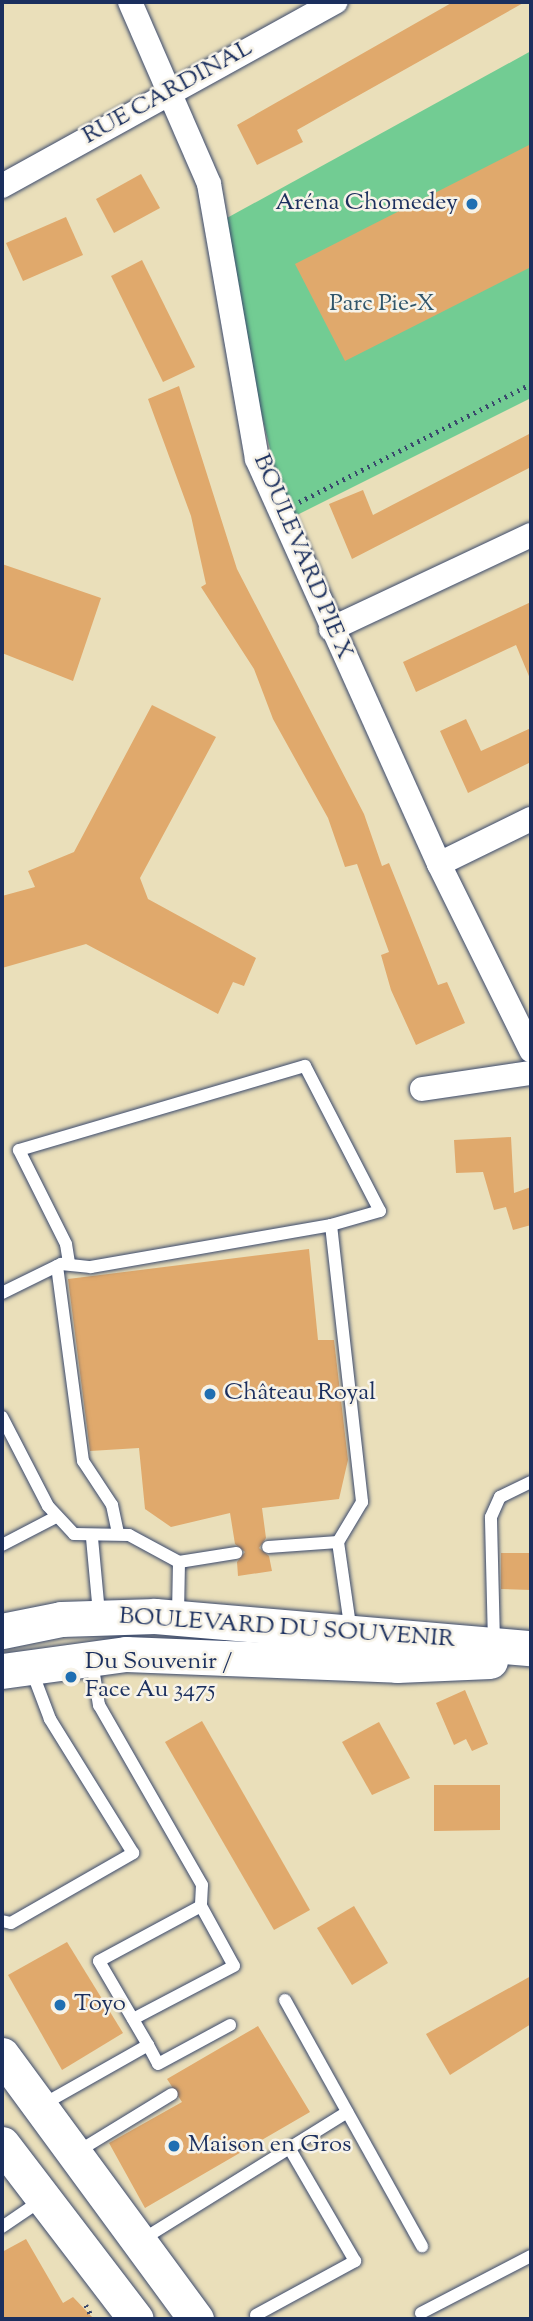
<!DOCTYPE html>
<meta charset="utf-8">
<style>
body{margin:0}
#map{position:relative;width:533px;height:2321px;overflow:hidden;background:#eadfba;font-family:"Sorts Mill Goudy",serif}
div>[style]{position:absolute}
.green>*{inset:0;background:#72cc93}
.building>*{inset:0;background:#e0a96c}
.path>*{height:4.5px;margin-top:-2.25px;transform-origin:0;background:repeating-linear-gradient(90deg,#3a496c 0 2px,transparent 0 7px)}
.roads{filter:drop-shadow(0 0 2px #3a496c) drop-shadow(0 0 2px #3a496c)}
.lane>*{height:12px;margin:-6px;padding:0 6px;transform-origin:6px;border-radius:6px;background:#fff}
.street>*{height:24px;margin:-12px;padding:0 12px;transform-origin:12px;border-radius:12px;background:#fff}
.secondary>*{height:35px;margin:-17.5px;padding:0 17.5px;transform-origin:17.5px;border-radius:17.5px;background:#fff}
.dots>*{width:19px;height:19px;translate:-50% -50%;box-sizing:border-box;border:4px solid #f7f3e8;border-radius:50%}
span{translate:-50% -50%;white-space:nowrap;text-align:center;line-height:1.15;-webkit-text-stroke:5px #f7f3e8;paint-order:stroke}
.street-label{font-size:24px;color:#1b2f5e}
.poi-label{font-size:24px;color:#1b2f5e}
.right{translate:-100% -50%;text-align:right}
.left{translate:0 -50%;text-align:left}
.park-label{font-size:24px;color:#31566b}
.frame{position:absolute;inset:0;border:4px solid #1b2f5e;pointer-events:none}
</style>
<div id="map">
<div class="green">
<i style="clip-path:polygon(531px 51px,531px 398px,287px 520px,216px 224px)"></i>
</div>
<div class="building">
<i style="clip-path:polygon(453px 2px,525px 2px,297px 130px,303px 142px,257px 165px,237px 125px)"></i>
<i style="clip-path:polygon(531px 144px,531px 267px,345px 361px,295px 264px)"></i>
<i style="clip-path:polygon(141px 174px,160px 208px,114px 233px,96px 199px)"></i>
<i style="clip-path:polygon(66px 217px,83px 255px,23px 281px,6px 243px)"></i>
<i style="clip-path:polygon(142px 260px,195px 367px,163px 382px,111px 276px)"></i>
<i style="clip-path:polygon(179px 386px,237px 569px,364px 814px,382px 866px,389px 863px,438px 985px,447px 982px,465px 1023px,416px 1045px,391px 990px,381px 955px,389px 952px,357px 864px,345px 867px,328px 818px,273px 719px,254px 669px,201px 587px,206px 584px,191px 516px,148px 399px)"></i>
<i style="clip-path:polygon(531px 433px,531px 467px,352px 559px,329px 504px,363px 490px,373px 515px)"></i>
<i style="clip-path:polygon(2px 564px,101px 598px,73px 681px,2px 653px)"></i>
<i style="clip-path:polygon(531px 602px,531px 681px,516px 645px,416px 692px,403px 662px)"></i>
<i style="clip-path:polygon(152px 705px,216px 737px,140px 878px,148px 899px,256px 958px,244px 986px,233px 982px,218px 1014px,86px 944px,2px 968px,2px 896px,35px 887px,28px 871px,74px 852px)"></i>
<i style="clip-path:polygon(466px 719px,481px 751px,531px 728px,531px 762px,468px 793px,440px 731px)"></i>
<i style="clip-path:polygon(511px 1137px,514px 1193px,531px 1187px,531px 1225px,513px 1230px,506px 1207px,494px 1210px,483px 1172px,456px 1173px,454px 1140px)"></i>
<i style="clip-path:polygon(309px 1249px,318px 1340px,334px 1340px,348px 1460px,339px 1499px,262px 1508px,266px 1538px,259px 1548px,269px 1556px,272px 1571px,238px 1576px,237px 1562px,245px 1552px,235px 1544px,230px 1513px,171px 1527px,145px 1509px,139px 1448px,90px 1451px,68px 1279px)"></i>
<i style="clip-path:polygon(501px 1553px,531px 1553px,531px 1590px,501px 1589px)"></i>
<i style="clip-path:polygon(465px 1690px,488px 1744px,472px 1751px,466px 1739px,454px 1745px,436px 1703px)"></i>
<i style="clip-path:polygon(202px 1721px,310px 1910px,274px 1930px,165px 1742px)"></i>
<i style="clip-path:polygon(379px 1722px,410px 1778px,372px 1795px,342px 1742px)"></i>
<i style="clip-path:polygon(434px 1785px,500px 1785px,500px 1830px,434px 1831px)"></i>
<i style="clip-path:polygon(354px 1906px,388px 1963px,352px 1985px,317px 1928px)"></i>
<i style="clip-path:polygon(67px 1942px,123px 2033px,62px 2070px,8px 1975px)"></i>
<i style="clip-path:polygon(531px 1976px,531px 2024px,450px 2075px,426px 2034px)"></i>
<i style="clip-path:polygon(258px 2026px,310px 2112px,145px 2208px,109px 2143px,182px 2102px,167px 2079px)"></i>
<i style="clip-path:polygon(26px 2239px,63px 2303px,73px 2297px,94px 2319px,2px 2319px,2px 2252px)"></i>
</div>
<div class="path">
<i style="left:299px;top:502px;width:260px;rotate:-27deg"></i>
<i style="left:86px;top:2305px;width:16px;rotate:63deg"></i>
</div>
<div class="roads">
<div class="lane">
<i style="left:69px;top:1263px;width:19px;rotate:-99deg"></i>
<i style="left:66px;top:1244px;width:105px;rotate:-116.6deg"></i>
<i style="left:19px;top:1150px;width:298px;rotate:-16.4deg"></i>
<i style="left:305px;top:1066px;width:163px;rotate:62.7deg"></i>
<i style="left:380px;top:1211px;width:51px;rotate:164.1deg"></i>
<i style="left:57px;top:1266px;width:197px;rotate:82.4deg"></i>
<i style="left:83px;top:1461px;width:53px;rotate:56.6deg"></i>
<i style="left:112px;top:1505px;width:29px;rotate:78deg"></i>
<i style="left:2px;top:1293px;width:66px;rotate:-26.2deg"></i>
<i style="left:61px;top:1264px;width:30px;rotate:6deg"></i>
<i style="left:91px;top:1267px;width:244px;rotate:-9.9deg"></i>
<i style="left:331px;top:1225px;width:279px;rotate:83.6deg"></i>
<i style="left:362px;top:1502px;width:47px;rotate:121deg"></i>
<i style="left:338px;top:1542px;width:70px;rotate:175.9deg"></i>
<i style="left:2px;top:1417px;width:100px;rotate:62.7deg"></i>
<i style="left:48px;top:1506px;width:38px;rotate:47deg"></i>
<i style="left:74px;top:1534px;width:55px;rotate:1deg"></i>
<i style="left:129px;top:1535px;width:57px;rotate:28.4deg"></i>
<i style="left:179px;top:1562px;width:58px;rotate:-9deg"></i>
<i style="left:92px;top:1538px;width:76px;rotate:84.7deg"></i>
<i style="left:338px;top:1542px;width:91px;rotate:81.8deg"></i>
<i style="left:2px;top:1545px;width:61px;rotate:-27.4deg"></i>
<i style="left:178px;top:1614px;width:52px;rotate:-88.9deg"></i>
<i style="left:494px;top:1643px;width:126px;rotate:-91.4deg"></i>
<i style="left:491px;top:1517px;width:22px;rotate:-66deg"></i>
<i style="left:500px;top:1497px;width:34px;rotate:-26deg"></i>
<i style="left:92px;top:1662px;width:44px;rotate:80.8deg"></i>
<i style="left:99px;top:1705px;width:207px;rotate:60.2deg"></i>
<i style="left:202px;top:1885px;width:21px;rotate:93deg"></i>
<i style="left:2px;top:1921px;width:9px;rotate:13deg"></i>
<i style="left:11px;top:1923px;width:141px;rotate:-29.8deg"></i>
<i style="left:133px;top:1853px;width:158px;rotate:-121.8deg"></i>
<i style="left:50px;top:1719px;width:53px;rotate:-110.8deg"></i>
<i style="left:285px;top:2000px;width:282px;rotate:60.9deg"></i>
<i style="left:148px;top:2045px;width:21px;rotate:62deg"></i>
<i style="left:158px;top:2064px;width:82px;rotate:-28.4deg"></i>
<i style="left:42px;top:2105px;width:122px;rotate:-29.5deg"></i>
<i style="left:148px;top:2045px;width:97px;rotate:-120.3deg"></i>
<i style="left:99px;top:1961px;width:116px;rotate:-28.3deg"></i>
<i style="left:201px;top:1906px;width:68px;rotate:61.2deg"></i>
<i style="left:234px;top:1966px;width:114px;rotate:152.3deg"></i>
<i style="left:77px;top:2152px;width:111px;rotate:-31.4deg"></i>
<i style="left:2px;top:2227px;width:50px;rotate:-34.3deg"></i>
<i style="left:140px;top:2241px;width:244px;rotate:-31.9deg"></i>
<i style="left:421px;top:2313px;width:124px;rotate:-27.4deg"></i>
<i style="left:256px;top:2315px;width:113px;rotate:-28.6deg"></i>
<i style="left:355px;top:2261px;width:127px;rotate:-120.2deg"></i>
</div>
<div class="street">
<i style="left:130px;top:2px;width:198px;rotate:66.5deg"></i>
<i style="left:209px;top:184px;width:279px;rotate:80.1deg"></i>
<i style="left:257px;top:459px;width:444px;rotate:65.8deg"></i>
<i style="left:439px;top:864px;width:208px;rotate:63.7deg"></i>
<i style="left:2px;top:186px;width:381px;rotate:-28.9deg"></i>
<i style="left:331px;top:629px;width:221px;rotate:-25.2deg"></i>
<i style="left:439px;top:864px;width:102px;rotate:-26.1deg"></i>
<i style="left:422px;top:1089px;width:110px;rotate:-8.4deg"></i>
</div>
<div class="secondary">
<i style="left:2px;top:1631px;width:60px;rotate:-11.5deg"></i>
<i style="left:61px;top:1619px;width:94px;rotate:-1.8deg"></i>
<i style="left:155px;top:1616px;width:377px;rotate:4.9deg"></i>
<i style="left:2px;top:1671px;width:125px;rotate:-7.8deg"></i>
<i style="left:126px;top:1654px;width:271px;rotate:2.3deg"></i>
<i style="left:397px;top:1665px;width:93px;rotate:-2.5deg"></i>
<i style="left:2px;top:2055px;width:328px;rotate:53.7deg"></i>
<i style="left:2px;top:2144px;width:220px;rotate:52.6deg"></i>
</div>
</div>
<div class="dots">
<i style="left:472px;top:204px;background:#1f6fb2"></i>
<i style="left:210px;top:1394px;background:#1f6fb2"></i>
<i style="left:71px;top:1677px;background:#1f6fb2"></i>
<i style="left:60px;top:2005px;background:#1f6fb2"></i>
<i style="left:174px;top:2146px;background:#1f6fb2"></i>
</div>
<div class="street-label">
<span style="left:168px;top:93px;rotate:-29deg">RUE CARDINAL</span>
<span style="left:302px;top:557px;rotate:67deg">BOULEVARD PIE X</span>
<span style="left:287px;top:1629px;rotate:4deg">BOULEVARD DU SOUVENIR</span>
</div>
<div class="poi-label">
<span class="right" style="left:458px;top:204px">Aréna Chomedey</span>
<span class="left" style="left:224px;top:1394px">Château Royal</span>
<span class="left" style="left:85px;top:1677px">Du Souvenir /<br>Face Au 3475</span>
<span class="left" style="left:74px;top:2005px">Toyo</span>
<span class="left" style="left:188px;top:2146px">Maison en Gros</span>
</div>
<div class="park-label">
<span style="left:382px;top:305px">Parc Pie-X</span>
</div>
<div class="frame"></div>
</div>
